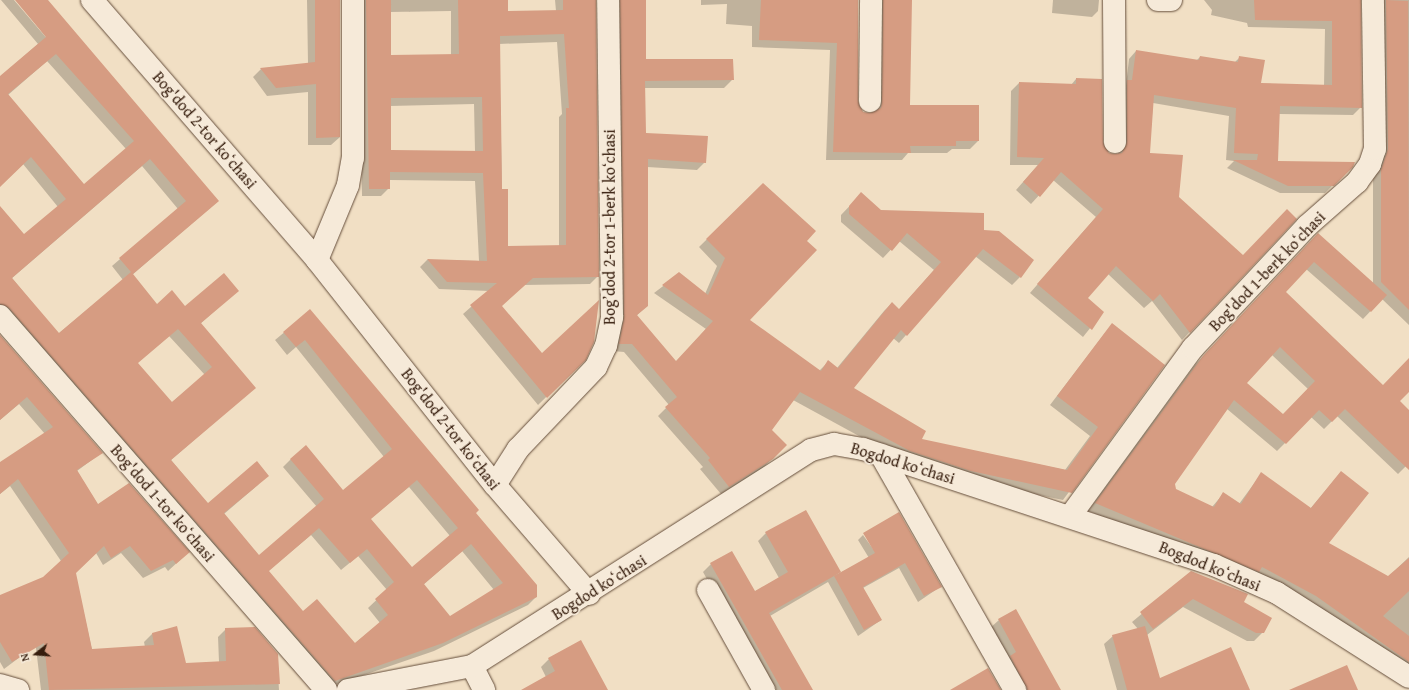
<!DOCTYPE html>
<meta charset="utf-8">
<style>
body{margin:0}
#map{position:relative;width:1409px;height:690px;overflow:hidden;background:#f1dfc4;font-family:"Gentium Book Plus",serif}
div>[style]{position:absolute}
.shadow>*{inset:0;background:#0003}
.building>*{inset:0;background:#d69c82}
.roads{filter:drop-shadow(0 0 1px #654e3b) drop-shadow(0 0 1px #654e3b)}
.minor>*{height:22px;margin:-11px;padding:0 11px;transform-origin:11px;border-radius:11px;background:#f6ead9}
span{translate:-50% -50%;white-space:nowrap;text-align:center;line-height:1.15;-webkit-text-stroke:4px #f6ead9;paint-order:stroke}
.street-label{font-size:16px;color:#361d0d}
.north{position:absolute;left:16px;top:634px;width:40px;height:40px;-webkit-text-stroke:3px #f6ead9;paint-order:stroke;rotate:253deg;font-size:11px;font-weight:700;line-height:16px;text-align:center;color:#361d0d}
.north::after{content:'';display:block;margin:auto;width:14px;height:18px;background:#361d0d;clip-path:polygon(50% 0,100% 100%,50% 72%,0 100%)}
</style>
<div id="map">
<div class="shadow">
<i style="clip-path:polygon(evenodd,1px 0,14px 0,49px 41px,17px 0,47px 0,218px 201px,132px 275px,157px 305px,185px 307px,237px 291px,200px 324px,254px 388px,171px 460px,208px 504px,259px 484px,224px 514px,259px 556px,317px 507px,283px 467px,291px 459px,343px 491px,384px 457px,296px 347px,287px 355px,275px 340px,310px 311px,475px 513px,536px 597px,528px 605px,434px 651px,326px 688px,0 315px,0 207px,24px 235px,58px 207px,23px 164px,0 186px,0 77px,38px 44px,1px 0,47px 61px,126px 149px,84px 185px,8px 95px,47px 61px,1px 0,142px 166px,178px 209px,112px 266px,123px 280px,58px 334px,12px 278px,142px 166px,1px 0,169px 336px,205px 375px,171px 403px,137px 363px,169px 336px,1px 0,409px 487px,450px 536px,412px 569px,370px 519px,409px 487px,1px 0,311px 535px,341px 570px,358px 556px,387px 590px,368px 608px,380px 623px,354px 644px,303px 613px,268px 571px,311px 535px,1px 0,462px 551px,494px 590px,450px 617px,423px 585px,462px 551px)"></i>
<i style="clip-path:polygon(307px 0,340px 0,340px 137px,331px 145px,308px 145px,308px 92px,267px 96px,253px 77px,261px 69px,308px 64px)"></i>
<i style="clip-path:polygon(evenodd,353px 0,507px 0,507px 12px,556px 11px,555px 0,595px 0,598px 276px,590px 284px,524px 285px,501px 306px,542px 355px,585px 359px,538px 405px,463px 314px,489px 291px,439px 289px,420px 267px,427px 260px,479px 261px,475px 181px,389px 180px,389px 188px,381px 196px,362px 196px,358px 8px,353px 0,451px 11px,451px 55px,390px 56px,390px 12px,451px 11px,353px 0,557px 42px,562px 114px,559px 117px,559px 246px,507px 247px,502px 190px,499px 44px,557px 42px,353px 0,474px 104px,475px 152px,390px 151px,390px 106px,474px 104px)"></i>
<i style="clip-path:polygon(608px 0,644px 0,645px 60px,732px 80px,724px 88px,644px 88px,645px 134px,705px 162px,697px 170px,647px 167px,647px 306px,636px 316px,676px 362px,706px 329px,654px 293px,679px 274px,705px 294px,717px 266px,699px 247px,763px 184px,806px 241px,749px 320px,819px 371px,828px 362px,837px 368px,884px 311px,892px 303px,899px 310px,934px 270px,899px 241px,883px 258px,841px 222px,841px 215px,861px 194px,881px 211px,983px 231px,1020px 277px,1012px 285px,975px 256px,906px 335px,899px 343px,893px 338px,852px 389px,920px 440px,1065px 470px,1090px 436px,1050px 405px,1112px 324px,1163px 366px,1063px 500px,962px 479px,901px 459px,793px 400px,770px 431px,785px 445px,764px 467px,721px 494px,700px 469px,703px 467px,658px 416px,669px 405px,624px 352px,612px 351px)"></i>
<i style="clip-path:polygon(701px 0,858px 0,856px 101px,863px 112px,870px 115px,875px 110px,871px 0,910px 0,909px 106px,978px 141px,970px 149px,952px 149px,947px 153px,908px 153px,902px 160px,826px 160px,830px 50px,752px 47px,752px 26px,726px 24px,727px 4px,701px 5px)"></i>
<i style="clip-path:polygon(1053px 0,1099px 0,1098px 11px,1092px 17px,1052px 13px)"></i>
<i style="clip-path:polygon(1204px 0,1360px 0,1361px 107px,1353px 115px,1279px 114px,1277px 162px,1333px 185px,1325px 193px,1280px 193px,1227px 168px,1234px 161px,1226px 160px,1229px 116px,1153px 103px,1149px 154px,1178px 197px,1243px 256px,1295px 219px,1182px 340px,1152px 301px,1144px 308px,1108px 274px,1086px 298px,1103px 312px,1083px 337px,1030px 293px,1096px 217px,1053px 180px,1031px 204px,1016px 190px,1038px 165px,1010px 165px,1011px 91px,1019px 83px,1071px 85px,1076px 79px,1102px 143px,1108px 153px,1118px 155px,1129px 59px,1136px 51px,1196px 61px,1200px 57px,1234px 63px,1240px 57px,1259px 84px,1324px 86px,1325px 29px,1248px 27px,1247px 23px,1211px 15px,1212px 10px)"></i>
<i style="clip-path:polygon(evenodd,1373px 0,1409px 0,1409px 325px,1382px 299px,1363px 319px,1306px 269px,1285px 292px,1383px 386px,1409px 365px,1409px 391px,1399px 401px,1409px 411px,1409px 463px,1398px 474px,1337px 416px,1324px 429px,1311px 417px,1277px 451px,1227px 409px,1174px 484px,1175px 490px,1212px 507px,1223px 494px,1239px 504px,1261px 474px,1310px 509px,1341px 472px,1327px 544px,1388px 577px,1409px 557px,1409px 676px,1251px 579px,1088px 511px,1195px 365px,1310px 242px,1373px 284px,1373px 179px,1380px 157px,1373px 0,1272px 355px,1308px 389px,1283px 415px,1246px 383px,1272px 355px)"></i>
<i style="clip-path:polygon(0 337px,101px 453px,77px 471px,98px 505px,180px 560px,168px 571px,165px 567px,143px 578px,121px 553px,103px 565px,96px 553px,75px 573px,92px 650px,145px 647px,144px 642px,152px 634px,176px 628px,185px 664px,219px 662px,218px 637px,226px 629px,277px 655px,279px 690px,41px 690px,33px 623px,24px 654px,4px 669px,0 662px,0 597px,44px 578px,61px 561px,10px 486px,0 494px,0 463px,45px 434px,19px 404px,0 420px)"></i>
<i style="clip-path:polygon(766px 533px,840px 572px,836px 575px,869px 558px,858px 540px,863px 535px,879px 557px,865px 534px,940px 587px,918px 602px,899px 568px,863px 588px,881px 620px,858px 636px,828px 582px,770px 616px,812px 690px,769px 690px,703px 572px,711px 564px,754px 592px,779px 578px,758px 541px)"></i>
<i style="clip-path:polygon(1192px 572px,1243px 603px,1263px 632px,1254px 641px,1247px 641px,1183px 607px,1147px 635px,1159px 679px,1249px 690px,1117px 690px,1104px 644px,1113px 636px,1138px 629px,1132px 622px)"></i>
<i style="clip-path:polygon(999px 620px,1060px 690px,1017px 690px,990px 628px)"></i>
<i style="clip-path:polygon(549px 659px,607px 690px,523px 690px,546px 677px,541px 667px)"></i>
</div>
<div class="building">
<i style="clip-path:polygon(evenodd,15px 0,48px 0,219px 201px,133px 274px,157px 304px,172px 290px,185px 306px,224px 273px,239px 291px,201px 323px,256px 388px,171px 460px,208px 503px,257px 461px,269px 476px,224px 513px,259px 555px,324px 499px,290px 459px,306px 445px,343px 490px,392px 449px,305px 340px,296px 347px,283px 332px,310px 309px,479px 510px,476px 513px,537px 585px,537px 597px,443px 643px,335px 681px,9px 308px,0 304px,0 206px,24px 234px,66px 199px,31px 157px,0 187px,0 76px,46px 37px,15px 0,56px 54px,134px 141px,84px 184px,8px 94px,56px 54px,15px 0,150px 159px,186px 201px,119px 258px,131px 272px,59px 333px,12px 278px,150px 159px,15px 0,178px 329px,212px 367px,172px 402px,138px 363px,178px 329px,15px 0,417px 480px,458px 528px,412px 567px,371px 519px,417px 480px,15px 0,319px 528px,350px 563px,367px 549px,394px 582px,375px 599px,388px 615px,355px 643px,317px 599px,303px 611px,269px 571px,319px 528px,15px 0,471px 544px,503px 583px,450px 616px,424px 584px,471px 544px)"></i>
<i style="clip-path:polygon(315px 0,340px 0,340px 137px,316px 138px,316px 84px,276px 88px,260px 68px,315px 62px)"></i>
<i style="clip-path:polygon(evenodd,366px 0,391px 0,391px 55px,459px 54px,458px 0,508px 0,508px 11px,563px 10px,563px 0,596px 0,599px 277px,533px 278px,502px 306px,542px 353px,599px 300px,594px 342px,586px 360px,547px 398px,470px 305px,497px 283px,447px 282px,427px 259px,487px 261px,483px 173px,390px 172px,390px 189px,369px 189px,366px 0,564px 34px,569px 108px,566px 108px,566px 245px,508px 246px,508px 189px,502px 189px,500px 36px,564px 34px,366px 0,482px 97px,483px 151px,391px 150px,391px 98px,482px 97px)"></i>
<i style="clip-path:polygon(620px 0,646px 0,646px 59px,733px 59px,734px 80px,645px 81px,646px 133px,708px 136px,706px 163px,648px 159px,648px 306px,637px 315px,676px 361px,713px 321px,662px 285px,679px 272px,708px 295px,725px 258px,706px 239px,763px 183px,816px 231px,807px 241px,817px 250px,750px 320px,821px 371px,828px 360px,838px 368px,892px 302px,899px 309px,941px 262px,907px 233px,892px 251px,849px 214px,849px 206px,861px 192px,881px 210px,984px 213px,984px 230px,999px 231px,1034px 260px,1021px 278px,983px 249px,907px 336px,901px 330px,854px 388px,926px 431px,922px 439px,1067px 470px,1098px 427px,1057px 396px,1112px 323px,1165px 365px,1072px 493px,971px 471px,910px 451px,800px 392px,772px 430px,787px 445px,773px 459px,729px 487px,708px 460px,710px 458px,665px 407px,677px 397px,632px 344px,619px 344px,624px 317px)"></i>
<i style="clip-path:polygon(761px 0,858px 0,858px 101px,863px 112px,870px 113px,881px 108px,882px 101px,883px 0,912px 0,910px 105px,979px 105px,979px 141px,956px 141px,956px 146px,910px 146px,911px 153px,833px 152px,837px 43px,759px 40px)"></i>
<i style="clip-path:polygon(1254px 0,1361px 0,1362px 108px,1280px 106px,1278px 161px,1355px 162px,1353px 167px,1334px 186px,1288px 186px,1233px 160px,1257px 160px,1258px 154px,1234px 153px,1236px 108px,1154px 95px,1150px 153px,1183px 155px,1179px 197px,1243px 255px,1287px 209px,1297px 219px,1190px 333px,1160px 294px,1153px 301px,1116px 266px,1088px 298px,1104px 312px,1092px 330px,1037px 284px,1103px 209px,1061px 172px,1040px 197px,1023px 182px,1044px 158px,1017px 157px,1019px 82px,1076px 84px,1076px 78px,1102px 79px,1103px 142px,1109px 153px,1115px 154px,1122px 153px,1127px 142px,1127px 80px,1132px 80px,1136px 50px,1199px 60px,1200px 56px,1238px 62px,1239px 56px,1265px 60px,1261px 83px,1332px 85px,1332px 21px,1255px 20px)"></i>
<i style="clip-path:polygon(1386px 0,1408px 1px,1409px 310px,1381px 282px,1381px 170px,1388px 149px)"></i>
<i style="clip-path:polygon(evenodd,1318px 233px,1387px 295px,1371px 312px,1314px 262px,1286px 292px,1383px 385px,1409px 358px,1409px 392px,1400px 401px,1409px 410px,1409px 470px,1345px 409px,1332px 422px,1319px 410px,1286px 444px,1234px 400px,1175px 484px,1176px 489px,1214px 507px,1223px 492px,1241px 504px,1261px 472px,1311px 508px,1341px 471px,1369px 493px,1329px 543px,1388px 576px,1409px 558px,1409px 591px,1383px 616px,1409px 636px,1409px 662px,1316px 596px,1262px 567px,1259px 572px,1095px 503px,1203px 356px,1318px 233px,1280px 347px,1315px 381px,1283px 414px,1247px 383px,1280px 347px)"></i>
<i style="clip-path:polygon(0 335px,103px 453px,77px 470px,98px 504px,129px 483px,190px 552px,176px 564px,173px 560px,151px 571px,130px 546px,111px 558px,104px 546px,76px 573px,92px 649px,154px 645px,152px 633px,177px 626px,186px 663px,226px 661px,225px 628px,255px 627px,278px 654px,280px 684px,49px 690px,44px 643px,12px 662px,0 642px,0 595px,43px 577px,69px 553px,18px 479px,0 494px,0 462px,53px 427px,27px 397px,0 420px)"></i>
<i style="clip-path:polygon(806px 510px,841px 572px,769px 613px,813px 690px,782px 690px,710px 563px,732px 551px,755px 591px,788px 572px,765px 532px)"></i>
<i style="clip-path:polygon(899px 512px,942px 587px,924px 596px,905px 563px,863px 587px,882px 620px,864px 630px,834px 576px,875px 553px,863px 533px)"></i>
<i style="clip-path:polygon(1191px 571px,1248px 594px,1244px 602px,1272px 618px,1264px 633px,1256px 633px,1193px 599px,1153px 629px,1140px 612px)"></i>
<i style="clip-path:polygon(1016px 609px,1061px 690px,1027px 690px,1010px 656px,1016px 652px,998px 619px)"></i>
<i style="clip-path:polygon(1145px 626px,1160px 678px,1231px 647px,1250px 690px,1127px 690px,1112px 635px)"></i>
<i style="clip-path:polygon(581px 640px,608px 690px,521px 690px,555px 671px,548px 658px)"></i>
<i style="clip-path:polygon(1347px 665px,1358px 690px,1289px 690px)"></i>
<i style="clip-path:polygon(988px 668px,1001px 690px,950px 690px)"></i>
</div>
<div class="roads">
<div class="minor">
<i style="left:92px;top:0;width:344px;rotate:49.1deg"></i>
<i style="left:317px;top:260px;width:287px;rotate:51.7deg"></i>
<i style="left:495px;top:485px;width:144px;rotate:49.2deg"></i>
<i style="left:1114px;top:0;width:142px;rotate:89.6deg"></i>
<i style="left:1158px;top:0;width:13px"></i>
<i style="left:870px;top:101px;width:101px;rotate:-89.4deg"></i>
<i style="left:317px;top:260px;width:81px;rotate:-67.5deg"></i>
<i style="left:348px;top:185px;width:27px;rotate:-80deg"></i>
<i style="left:353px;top:158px;width:158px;rotate:-90deg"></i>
<i style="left:0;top:316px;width:496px;rotate:48.9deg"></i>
<i style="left:881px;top:455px;width:271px;rotate:60.3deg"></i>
<i style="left:495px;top:485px;width:43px;rotate:-57.4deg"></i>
<i style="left:518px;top:449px;width:113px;rotate:-46.4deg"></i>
<i style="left:596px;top:367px;width:23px;rotate:-65deg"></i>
<i style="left:606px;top:346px;width:30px;rotate:-78deg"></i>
<i style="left:612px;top:317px;width:317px;rotate:-90.7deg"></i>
<i style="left:1071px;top:515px;width:207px;rotate:-53.9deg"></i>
<i style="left:1193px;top:348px;width:167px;rotate:-46.9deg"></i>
<i style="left:1307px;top:226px;width:67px;rotate:-41.3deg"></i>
<i style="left:1357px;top:182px;width:22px;rotate:-54deg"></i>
<i style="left:1370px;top:164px;width:16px;rotate:-72deg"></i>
<i style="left:1375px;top:149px;width:149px;rotate:-90.8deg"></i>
<i style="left:708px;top:590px;width:115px;rotate:60.8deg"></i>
<i style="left:472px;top:666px;width:27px;rotate:63deg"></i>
<i style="left:0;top:685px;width:19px;rotate:16deg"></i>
<i style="left:348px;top:690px;width:126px;rotate:-11deg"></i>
<i style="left:472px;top:666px;width:402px;rotate:-32.5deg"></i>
<i style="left:811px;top:450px;width:24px;rotate:-15deg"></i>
<i style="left:834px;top:444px;width:29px;rotate:10deg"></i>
<i style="left:863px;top:449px;width:370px;rotate:18.3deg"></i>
<i style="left:1214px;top:565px;width:69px;rotate:24deg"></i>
<i style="left:1277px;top:593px;width:156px;rotate:32.5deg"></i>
</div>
</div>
<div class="street-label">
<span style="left:205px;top:130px;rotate:49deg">Bog'dod 2-tor koʻchasi</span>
<span style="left:609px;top:227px;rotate:-90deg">Bogʼdod 2-tor 1-berk koʻchasi</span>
<span style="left:1267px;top:271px;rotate:-46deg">Bog'dod 1-berk koʻchasi</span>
<span style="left:451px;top:429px;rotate:52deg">Bog'dod 2-tor koʻchasi</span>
<span style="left:903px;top:463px;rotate:17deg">Bogdod koʻchasi</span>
<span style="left:163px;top:503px;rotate:49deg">Bog'dod 1-tor koʻchasi</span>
<span style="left:1210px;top:566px;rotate:22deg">Bogdod koʻchasi</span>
<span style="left:599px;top:587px;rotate:-32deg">Bogdod koʻchasi</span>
</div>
<div class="north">N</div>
</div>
